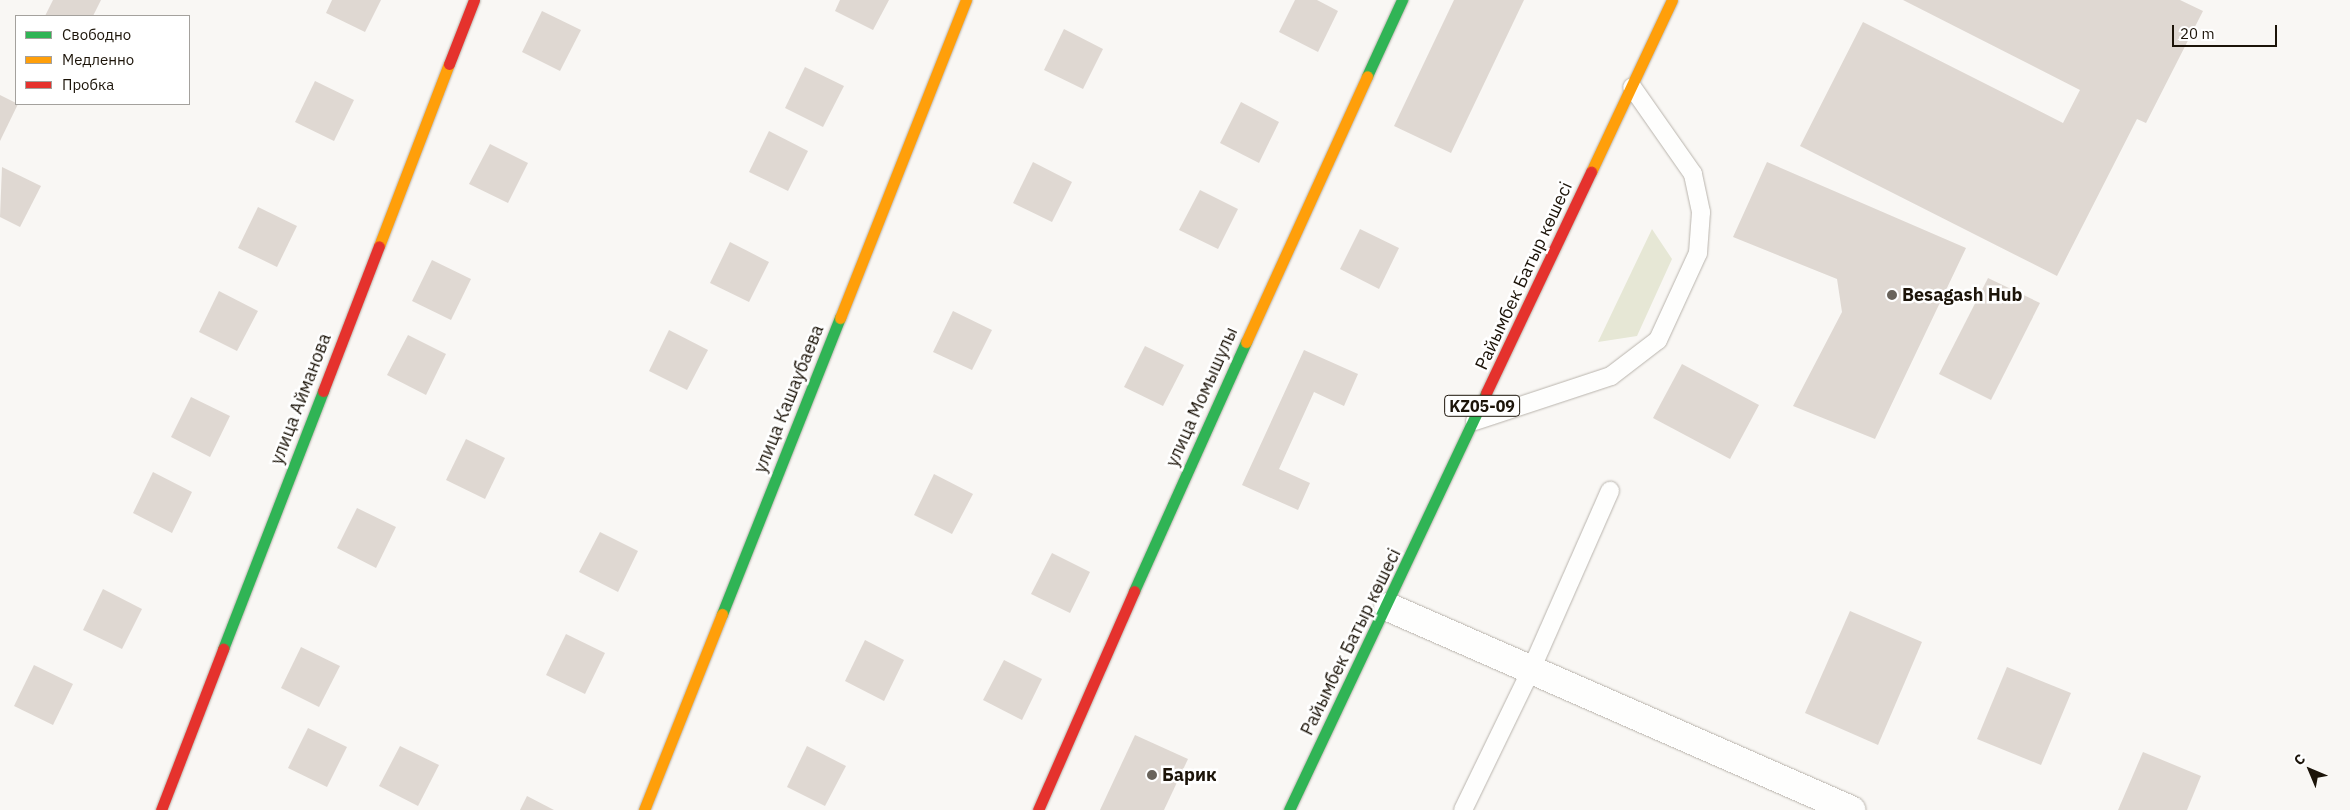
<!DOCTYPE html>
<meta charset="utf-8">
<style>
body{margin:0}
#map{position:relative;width:2350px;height:810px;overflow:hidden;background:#f9f7f4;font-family:"IBM Plex Sans",sans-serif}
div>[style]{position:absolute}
.green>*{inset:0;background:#e6e7d5}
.building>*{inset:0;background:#dfd8d2}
.roads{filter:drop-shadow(0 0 1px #b9b4ad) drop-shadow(0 0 1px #b9b4ad)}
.lane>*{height:18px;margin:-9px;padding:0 9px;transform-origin:9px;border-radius:9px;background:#fefefd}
.street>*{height:28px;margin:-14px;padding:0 14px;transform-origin:14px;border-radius:14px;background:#fefefd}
.fast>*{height:11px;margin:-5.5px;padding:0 5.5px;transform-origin:5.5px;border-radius:5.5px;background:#30b455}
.slow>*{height:11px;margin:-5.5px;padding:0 5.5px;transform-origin:5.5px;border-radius:5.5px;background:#ff9f0a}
.jam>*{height:11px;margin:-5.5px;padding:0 5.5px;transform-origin:5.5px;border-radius:5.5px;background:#e5322d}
.dots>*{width:14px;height:14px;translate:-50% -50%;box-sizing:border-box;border:2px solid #fff;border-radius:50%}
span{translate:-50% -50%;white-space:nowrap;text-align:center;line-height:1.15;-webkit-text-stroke:5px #fff;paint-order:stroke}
.shield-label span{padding:1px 4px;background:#fff;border:1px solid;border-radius:4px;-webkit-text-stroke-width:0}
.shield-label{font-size:16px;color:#1c1409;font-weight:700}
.street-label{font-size:18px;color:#1c1409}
.poi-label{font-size:18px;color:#1c1409;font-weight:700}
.left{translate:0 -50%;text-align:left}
.legend{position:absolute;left:15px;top:15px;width:175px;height:90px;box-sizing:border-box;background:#fff;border:1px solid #a4a19d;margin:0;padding:6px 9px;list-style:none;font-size:15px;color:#1c1409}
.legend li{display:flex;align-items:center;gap:10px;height:25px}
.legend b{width:25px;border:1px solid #a4a19d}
.north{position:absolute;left:2285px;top:745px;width:50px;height:50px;-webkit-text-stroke:4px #fff;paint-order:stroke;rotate:315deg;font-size:14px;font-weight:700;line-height:20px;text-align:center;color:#1c1409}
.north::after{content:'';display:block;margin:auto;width:18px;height:22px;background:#1c1409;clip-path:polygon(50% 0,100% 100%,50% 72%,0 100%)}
.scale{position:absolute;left:2172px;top:25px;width:105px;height:22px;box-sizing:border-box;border:2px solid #1c1409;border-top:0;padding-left:6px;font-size:15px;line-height:18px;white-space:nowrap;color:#1c1409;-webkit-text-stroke:4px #fff;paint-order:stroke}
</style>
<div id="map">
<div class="green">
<i style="clip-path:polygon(1652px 229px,1672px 259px,1637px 336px,1598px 342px)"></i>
</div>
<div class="building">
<i style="clip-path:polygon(53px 0,101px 0,93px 16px,45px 16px)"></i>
<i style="clip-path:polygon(332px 0,381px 0,365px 32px,326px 13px)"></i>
<i style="clip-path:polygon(840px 0,889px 0,873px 30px,835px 11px)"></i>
<i style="clip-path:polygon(1295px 0,1317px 0,1338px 11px,1318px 52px,1279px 32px)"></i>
<i style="clip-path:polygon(1454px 0,1524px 0,1451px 153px,1394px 126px)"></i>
<i style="clip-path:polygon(1903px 0,2180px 0,2203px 11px,2146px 123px,2137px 119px,2057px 276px,1800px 146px,1863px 22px,2063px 123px,2080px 90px)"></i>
<i style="clip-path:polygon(542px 11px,581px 30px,560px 71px,522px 52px)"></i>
<i style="clip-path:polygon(1064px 29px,1103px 49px,1083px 89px,1044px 70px)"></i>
<i style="clip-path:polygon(805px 67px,844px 86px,823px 127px,785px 108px)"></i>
<i style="clip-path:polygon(315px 81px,354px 100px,334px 141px,295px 122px)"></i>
<i style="clip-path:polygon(0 95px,18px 104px,0 141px)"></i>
<i style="clip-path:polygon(1241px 102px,1279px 122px,1259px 163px,1220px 143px)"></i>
<i style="clip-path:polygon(769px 131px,808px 151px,788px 191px,749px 172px)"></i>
<i style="clip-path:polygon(490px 144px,528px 163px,508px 203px,469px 184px)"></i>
<i style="clip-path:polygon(1033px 162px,1072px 182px,1052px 222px,1013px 203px)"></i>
<i style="clip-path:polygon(1767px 162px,1966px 248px,1875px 439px,1793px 406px,1842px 312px,1837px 279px,1733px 237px)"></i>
<i style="clip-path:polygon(2px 167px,41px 186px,20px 227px,0 217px)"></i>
<i style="clip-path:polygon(1200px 190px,1238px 209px,1218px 249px,1179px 230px)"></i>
<i style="clip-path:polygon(258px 207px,297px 226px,277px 267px,238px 248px)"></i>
<i style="clip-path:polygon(1360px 229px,1399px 248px,1379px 289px,1340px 269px)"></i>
<i style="clip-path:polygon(730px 242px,769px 262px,749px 302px,710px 283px)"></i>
<i style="clip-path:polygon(432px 260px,471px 279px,451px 320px,412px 301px)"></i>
<i style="clip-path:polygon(1988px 278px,2040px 303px,1991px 400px,1939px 374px)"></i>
<i style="clip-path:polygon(219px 291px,258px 311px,237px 351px,199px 332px)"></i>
<i style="clip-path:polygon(953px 311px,992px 330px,972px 370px,933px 352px)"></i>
<i style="clip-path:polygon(669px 330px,708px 350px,687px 390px,649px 371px)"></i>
<i style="clip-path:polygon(408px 335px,446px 354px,426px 395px,387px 375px)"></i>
<i style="clip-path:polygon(1145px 346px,1184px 365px,1163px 406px,1124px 387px)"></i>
<i style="clip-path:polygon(1304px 350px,1358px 374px,1344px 406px,1314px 392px,1279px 469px,1310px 483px,1298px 510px,1242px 485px)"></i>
<i style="clip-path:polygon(1682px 364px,1759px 405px,1730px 459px,1653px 418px)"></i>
<i style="clip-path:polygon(191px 397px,230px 416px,210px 457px,171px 437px)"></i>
<i style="clip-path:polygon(466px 439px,505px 458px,485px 499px,446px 480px)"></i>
<i style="clip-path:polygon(153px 472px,192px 492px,172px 533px,133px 513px)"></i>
<i style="clip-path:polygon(934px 474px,973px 494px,952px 534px,914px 515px)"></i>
<i style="clip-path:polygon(357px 508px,396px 527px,376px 568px,337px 548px)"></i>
<i style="clip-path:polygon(600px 532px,638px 551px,618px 592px,579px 572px)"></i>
<i style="clip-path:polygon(1052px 553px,1090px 572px,1070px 613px,1031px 594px)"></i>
<i style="clip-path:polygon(103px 589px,142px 609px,122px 649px,83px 630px)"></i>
<i style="clip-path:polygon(1850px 611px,1922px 642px,1878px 745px,1805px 713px)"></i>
<i style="clip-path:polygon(566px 634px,605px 653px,585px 694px,546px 675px)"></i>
<i style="clip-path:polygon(865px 640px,904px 660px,884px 701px,845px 681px)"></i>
<i style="clip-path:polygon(301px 647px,340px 666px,319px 707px,281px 688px)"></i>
<i style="clip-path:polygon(1004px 660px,1042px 679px,1022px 720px,983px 700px)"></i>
<i style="clip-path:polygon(34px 665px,73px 684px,53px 725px,14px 706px)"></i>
<i style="clip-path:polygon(2007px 667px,2071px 693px,2041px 765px,1977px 739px)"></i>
<i style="clip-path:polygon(308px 728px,347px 747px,327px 787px,288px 768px)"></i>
<i style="clip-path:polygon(1135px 735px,1188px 759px,1164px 810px,1100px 810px)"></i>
<i style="clip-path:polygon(400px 746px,439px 765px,418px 806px,379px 786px)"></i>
<i style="clip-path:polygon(807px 746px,846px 766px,825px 806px,787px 787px)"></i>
<i style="clip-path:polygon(2143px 752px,2201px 776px,2187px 810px,2118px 810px)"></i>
<i style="clip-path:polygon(527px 796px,554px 810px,520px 810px)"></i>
</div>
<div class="roads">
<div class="lane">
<i style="left:1475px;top:421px;width:143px;rotate:-18.3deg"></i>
<i style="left:1611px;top:376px;width:59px;rotate:-37.5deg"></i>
<i style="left:1658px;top:340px;width:96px;rotate:-65.3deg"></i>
<i style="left:1698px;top:253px;width:41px;rotate:-85.8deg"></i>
<i style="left:1701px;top:212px;width:39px;rotate:-102deg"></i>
<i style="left:1693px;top:174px;width:106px;rotate:-125deg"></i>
<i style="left:1463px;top:810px;width:156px;rotate:-64.1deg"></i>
<i style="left:1531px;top:670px;width:196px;rotate:-66.2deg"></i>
</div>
<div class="street">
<i style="left:1388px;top:607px;width:506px;rotate:23.67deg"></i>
</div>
<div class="fast">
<i style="left:1367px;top:76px;width:84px;rotate:-65.3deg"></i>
<i style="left:1134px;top:591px;width:273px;rotate:-65.8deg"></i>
<i style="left:722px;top:614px;width:319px;rotate:-68.3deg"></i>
<i style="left:223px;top:649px;width:277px;rotate:-68.8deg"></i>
<i style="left:1289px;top:810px;width:461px;rotate:-64.7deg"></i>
</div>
<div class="slow">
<i style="left:1591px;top:172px;width:190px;rotate:-64.8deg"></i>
<i style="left:379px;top:246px;width:195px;rotate:-69deg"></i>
<i style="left:840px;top:318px;width:342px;rotate:-68.4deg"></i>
<i style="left:1246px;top:342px;width:292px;rotate:-65.5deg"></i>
<i style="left:644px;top:810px;width:211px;rotate:-68.3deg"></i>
</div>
<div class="jam">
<i style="left:449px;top:64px;width:69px;rotate:-68.7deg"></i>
<i style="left:323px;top:391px;width:155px;rotate:-68.9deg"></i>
<i style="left:1486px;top:393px;width:245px;rotate:-64.6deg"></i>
<i style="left:161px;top:810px;width:173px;rotate:-68.9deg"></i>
<i style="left:1038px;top:810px;width:239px;rotate:-66.3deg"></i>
</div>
</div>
<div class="dots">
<i style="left:1892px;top:295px;background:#69635b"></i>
<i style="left:1152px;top:775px;background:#69635b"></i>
</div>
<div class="shield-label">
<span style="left:1482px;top:406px">KZ05-09</span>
</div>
<div class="street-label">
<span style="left:1524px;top:276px;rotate:-65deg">Райымбек Батыр көшесі</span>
<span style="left:1202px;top:397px;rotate:-66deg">улица Момышулы</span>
<span style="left:301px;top:399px;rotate:-69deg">улица Айманова</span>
<span style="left:789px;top:399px;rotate:-68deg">улица Кашаубаева</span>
<span style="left:1351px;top:642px;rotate:-64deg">Райымбек Батыр көшесі</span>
</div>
<div class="poi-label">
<span class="left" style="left:1902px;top:295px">Besagash Hub</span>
<span class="left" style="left:1162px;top:775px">Барик</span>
</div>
<ul class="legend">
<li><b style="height:6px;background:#30b455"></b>Свободно</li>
<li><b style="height:6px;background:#ff9f0a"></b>Медленно</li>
<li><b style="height:6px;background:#e5322d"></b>Пробка</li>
</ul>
<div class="north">С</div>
<div class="scale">20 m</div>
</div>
